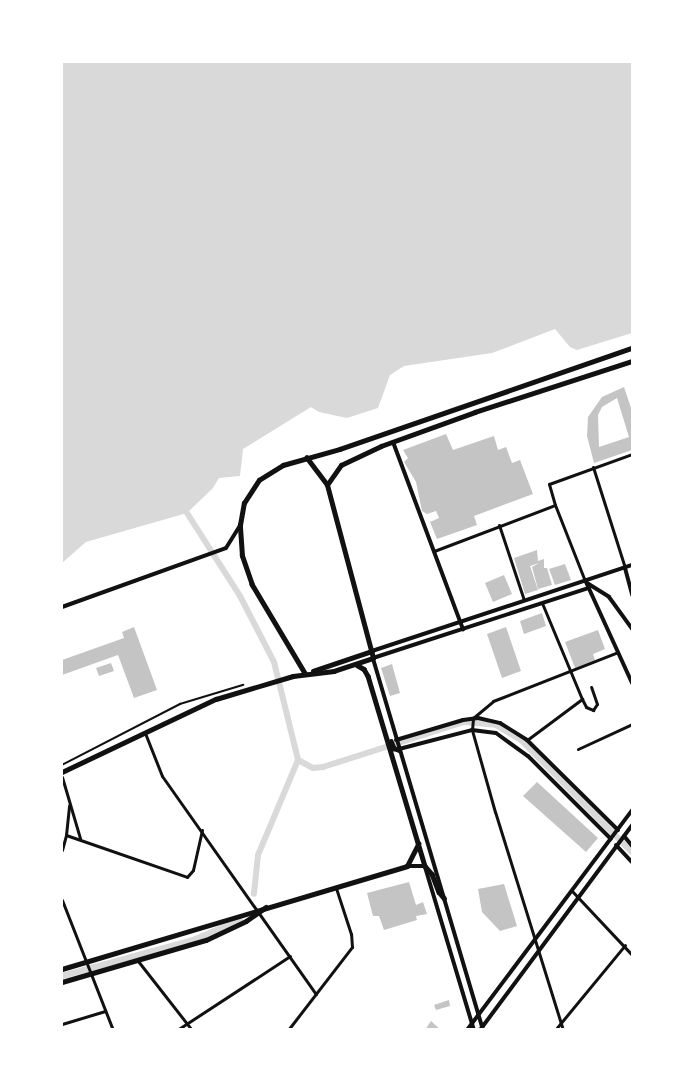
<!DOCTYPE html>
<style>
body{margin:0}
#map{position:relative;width:694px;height:1091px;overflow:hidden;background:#fff;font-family:Montserrat,sans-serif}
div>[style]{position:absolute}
.water>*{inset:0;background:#d9d9d9}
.canal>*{height:6px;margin:-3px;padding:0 3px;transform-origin:3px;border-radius:3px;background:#d9d9d9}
.building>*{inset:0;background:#c4c4c4}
.path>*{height:1.5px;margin:-0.75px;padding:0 0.75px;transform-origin:0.75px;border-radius:0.75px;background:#111}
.minor>*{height:3px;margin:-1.5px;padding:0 1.5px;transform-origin:1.5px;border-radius:1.5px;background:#111}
.tertiary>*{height:4px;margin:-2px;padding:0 2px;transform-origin:2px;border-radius:2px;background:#111}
.secondary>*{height:4px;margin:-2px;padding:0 2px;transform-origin:2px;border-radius:2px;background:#111}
.primary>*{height:4.5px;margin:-2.25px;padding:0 2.25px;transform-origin:2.25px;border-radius:2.25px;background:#111}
span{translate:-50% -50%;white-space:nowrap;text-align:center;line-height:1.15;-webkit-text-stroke:6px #fff;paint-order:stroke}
.frame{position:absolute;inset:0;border:63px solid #fff;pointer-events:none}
</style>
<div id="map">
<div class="water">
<i style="clip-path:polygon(62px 62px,632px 62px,632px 333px,577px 350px,570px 347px,555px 329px,492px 353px,404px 366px,390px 375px,378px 408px,347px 418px,319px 412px,311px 407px,243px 449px,240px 476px,219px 478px,213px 488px,187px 513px,86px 542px,62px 563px)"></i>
</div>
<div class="canal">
<i style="left:187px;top:513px;width:98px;rotate:57.4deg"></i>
<i style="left:240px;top:596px;width:74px;rotate:62.7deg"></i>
<i style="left:274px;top:662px;width:101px;rotate:76.2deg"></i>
<i style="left:298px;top:760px;width:103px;rotate:112.8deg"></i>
<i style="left:258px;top:855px;width:39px;rotate:96deg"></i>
<i style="left:298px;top:760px;width:17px;rotate:28deg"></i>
<i style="left:313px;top:768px;width:10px;rotate:-6deg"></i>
<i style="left:323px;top:767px;width:148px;rotate:-17.7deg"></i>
<i style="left:464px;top:722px;width:32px;rotate:5deg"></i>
<i style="left:496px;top:725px;width:29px;rotate:31deg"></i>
<i style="left:521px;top:740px;width:158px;rotate:45.3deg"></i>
<i style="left:62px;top:976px;width:136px;rotate:-15.4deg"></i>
<i style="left:193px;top:940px;width:51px;rotate:-23.1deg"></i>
</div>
<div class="building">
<i style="clip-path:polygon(evenodd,624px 387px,632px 411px,632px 450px,594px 463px,587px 436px,588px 417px,602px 397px,624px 387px,617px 398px,629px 437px,599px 447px,598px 415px,602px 407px,617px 398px)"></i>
<i style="clip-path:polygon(446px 434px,453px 450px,494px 436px,498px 450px,506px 447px,512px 463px,520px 460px,533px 494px,474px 516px,477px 525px,437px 539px,430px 522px,439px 518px,436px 511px,427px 514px,422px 511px,416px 482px,404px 462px,408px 458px,403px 450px)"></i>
<i style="clip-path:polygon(537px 550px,538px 561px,544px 559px,544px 568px,547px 568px,552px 585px,538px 589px,532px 567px,539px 563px,530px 566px,538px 590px,525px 594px,514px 558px)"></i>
<i style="clip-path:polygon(565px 564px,571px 580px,555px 585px,549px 569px)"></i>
<i style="clip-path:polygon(504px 575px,512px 594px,493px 602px,485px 583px)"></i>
<i style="clip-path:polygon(542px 613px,546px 626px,524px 634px,520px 621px)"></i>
<i style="clip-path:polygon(134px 627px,157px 690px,134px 698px,118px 655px,62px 675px,62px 660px,124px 638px,122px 632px)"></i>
<i style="clip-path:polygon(506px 627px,521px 671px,502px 678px,487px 634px)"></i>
<i style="clip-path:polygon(598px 630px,605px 649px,593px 654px,595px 660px,575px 668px,565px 642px)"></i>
<i style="clip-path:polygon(111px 663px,114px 671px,99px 676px,96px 668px)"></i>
<i style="clip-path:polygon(392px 664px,400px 693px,390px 696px,381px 668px)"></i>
<i style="clip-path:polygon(537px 782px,598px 838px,586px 852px,523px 796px)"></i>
<i style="clip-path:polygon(409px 882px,416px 905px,423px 902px,427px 914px,416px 916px,417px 920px,384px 930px,379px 916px,373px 916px,367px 893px)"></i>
<i style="clip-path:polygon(504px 884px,517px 926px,500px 931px,482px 912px,478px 889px)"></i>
<i style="clip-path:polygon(449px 1000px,450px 1006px,436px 1010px,434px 1005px)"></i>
<i style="clip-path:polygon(431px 1021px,441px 1030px,425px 1030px)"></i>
</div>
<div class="path">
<i style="left:62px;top:765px;width:133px;rotate:-27.3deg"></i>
<i style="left:180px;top:704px;width:66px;rotate:-16.8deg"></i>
</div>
<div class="minor">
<i style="left:593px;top:467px;width:106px;rotate:72.4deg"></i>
<i style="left:499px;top:525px;width:79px;rotate:71.6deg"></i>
<i style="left:434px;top:551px;width:129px;rotate:-20.8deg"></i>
<i style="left:585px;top:581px;width:82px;rotate:-111.5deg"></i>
<i style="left:555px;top:505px;width:22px;rotate:-106deg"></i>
<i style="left:549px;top:484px;width:88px;rotate:-19.9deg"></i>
<i style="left:542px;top:603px;width:104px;rotate:67.4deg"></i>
<i style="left:582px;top:699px;width:9px;rotate:63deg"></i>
<i style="left:586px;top:707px;width:8px;rotate:23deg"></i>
<i style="left:593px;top:710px;width:7px;rotate:-56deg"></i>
<i style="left:597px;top:704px;width:18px;rotate:-109deg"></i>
<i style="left:145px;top:733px;width:46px;rotate:68.4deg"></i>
<i style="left:162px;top:776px;width:267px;rotate:54.8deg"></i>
<i style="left:527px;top:740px;width:69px;rotate:-36.7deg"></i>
<i style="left:578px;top:749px;width:60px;rotate:-24.8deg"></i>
<i style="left:62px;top:777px;width:64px;rotate:73.6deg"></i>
<i style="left:66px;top:835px;width:128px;rotate:19.1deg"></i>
<i style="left:187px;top:877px;width:9px;rotate:-49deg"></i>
<i style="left:193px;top:870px;width:41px;rotate:-77.3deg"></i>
<i style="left:62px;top:850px;width:16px;rotate:-75deg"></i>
<i style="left:66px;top:835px;width:30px;rotate:-84deg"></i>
<i style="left:572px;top:891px;width:88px;rotate:46.8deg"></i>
<i style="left:62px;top:900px;width:140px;rotate:68.6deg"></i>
<i style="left:138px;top:961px;width:88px;rotate:52deg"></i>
<i style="left:62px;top:1024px;width:45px;rotate:-16.8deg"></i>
<i style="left:177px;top:1030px;width:135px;rotate:-33.2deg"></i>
<i style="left:288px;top:1030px;width:105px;rotate:-52.4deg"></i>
<i style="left:352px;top:947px;width:13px;rotate:-94deg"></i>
<i style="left:351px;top:934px;width:48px;rotate:-108.1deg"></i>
<i style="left:555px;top:1030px;width:110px;rotate:-50.5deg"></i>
<i style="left:563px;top:1030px;width:228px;rotate:-107.3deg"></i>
<i style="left:495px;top:812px;width:85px;rotate:-105.7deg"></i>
<i style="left:472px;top:730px;width:12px;rotate:-85deg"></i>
<i style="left:473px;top:718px;width:26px;rotate:-40deg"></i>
<i style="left:493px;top:701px;width:134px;rotate:-21.4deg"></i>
</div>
<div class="tertiary">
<i style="left:393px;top:442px;width:200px;rotate:69.5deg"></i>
</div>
<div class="secondary">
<i style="left:625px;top:568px;width:28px;rotate:75deg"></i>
<i style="left:586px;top:582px;width:111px;rotate:65.5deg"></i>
<i style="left:587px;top:583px;width:26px;rotate:32deg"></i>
<i style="left:609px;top:597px;width:39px;rotate:54deg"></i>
<i style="left:62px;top:607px;width:174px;rotate:-19.8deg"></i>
<i style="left:226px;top:548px;width:25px;rotate:-58deg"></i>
<i style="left:372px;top:651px;width:274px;rotate:-18.3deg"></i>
<i style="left:396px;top:740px;width:70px;rotate:-16.6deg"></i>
<i style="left:463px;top:720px;width:15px;rotate:-8deg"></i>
<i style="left:478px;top:718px;width:23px;rotate:13deg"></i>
<i style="left:500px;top:723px;width:32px;rotate:32deg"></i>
<i style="left:527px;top:740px;width:128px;rotate:44.7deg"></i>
<i style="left:399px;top:749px;width:75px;rotate:-14.6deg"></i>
<i style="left:472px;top:730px;width:24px;rotate:7deg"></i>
<i style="left:496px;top:733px;width:39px;rotate:36deg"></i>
<i style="left:528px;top:756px;width:117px;rotate:45deg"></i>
<i style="left:624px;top:836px;width:13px;rotate:51deg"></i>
<i style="left:616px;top:845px;width:23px;rotate:47deg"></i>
<i style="left:425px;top:867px;width:170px;rotate:73.3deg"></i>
<i style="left:467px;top:1030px;width:275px;rotate:-53.1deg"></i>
<i style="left:480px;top:1030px;width:255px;rotate:-53.4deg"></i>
<i style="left:483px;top:1030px;width:388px;rotate:-106.5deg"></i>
<i style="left:373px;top:658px;width:227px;rotate:-18deg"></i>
</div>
<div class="primary">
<i style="left:327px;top:485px;width:24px;rotate:-55deg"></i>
<i style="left:341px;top:465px;width:44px;rotate:-25.4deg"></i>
<i style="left:381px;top:446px;width:100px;rotate:-19.9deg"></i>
<i style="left:475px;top:412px;width:165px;rotate:-18deg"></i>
<i style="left:357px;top:665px;width:8px;rotate:30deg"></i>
<i style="left:364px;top:669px;width:8px;rotate:60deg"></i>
<i style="left:368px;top:676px;width:198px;rotate:73.3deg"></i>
<i style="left:425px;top:866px;width:11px;rotate:49deg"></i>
<i style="left:432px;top:874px;width:19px;rotate:69deg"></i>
<i style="left:439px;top:892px;width:8px;rotate:50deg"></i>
<i style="left:313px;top:671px;width:62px;rotate:-18.7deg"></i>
<i style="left:305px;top:674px;width:104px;rotate:-120.8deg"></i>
<i style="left:252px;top:585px;width:31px;rotate:-109deg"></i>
<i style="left:242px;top:556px;width:31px;rotate:-94deg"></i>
<i style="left:240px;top:525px;width:22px;rotate:-80deg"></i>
<i style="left:244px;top:503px;width:27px;rotate:-57deg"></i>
<i style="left:259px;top:480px;width:28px;rotate:-32deg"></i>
<i style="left:283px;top:465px;width:59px;rotate:-15.7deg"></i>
<i style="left:340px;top:449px;width:309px;rotate:-19.1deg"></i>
<i style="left:391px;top:741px;width:8px;rotate:67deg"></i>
<i style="left:394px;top:748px;width:5px;rotate:22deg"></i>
<i style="left:62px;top:772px;width:170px;rotate:-25.4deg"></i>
<i style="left:216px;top:699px;width:80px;rotate:-16.6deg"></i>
<i style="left:293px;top:676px;width:41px;rotate:-7deg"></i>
<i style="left:334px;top:671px;width:41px;rotate:-18.4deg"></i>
<i style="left:373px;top:658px;width:179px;rotate:-104.9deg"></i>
<i style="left:327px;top:485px;width:34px;rotate:-127deg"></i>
<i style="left:407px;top:866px;width:18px"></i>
<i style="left:62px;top:969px;width:360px;rotate:-16.6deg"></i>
<i style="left:407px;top:866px;width:25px;rotate:-63deg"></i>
<i style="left:62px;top:982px;width:150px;rotate:-16.3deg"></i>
<i style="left:206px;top:940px;width:44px;rotate:-25.4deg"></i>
<i style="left:246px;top:921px;width:24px;rotate:-35deg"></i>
</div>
<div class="frame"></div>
</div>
